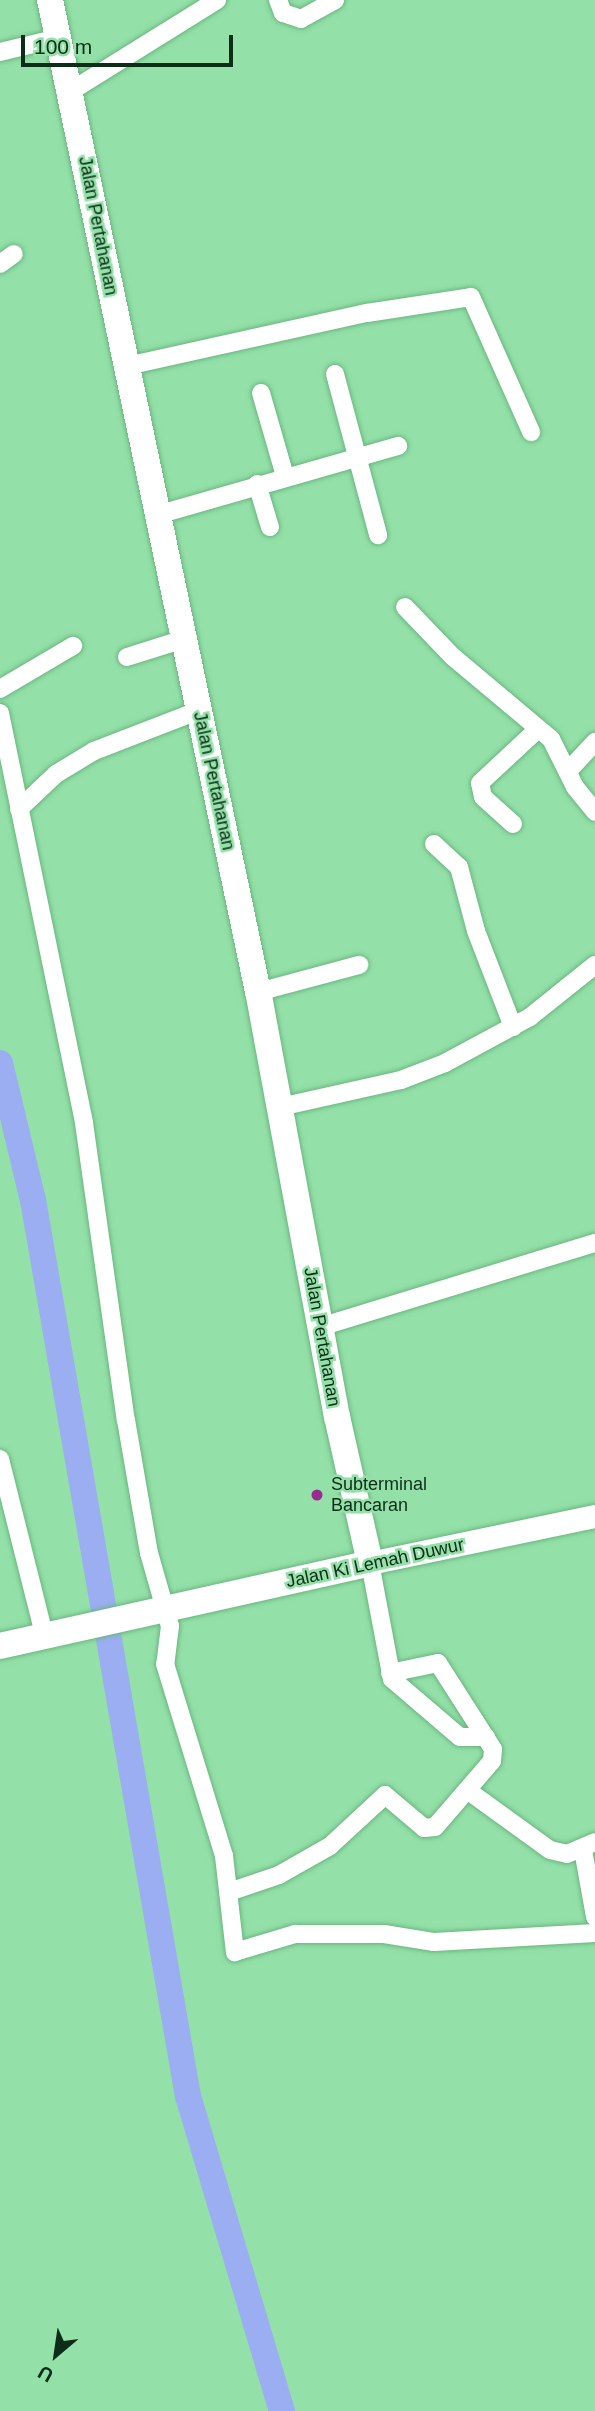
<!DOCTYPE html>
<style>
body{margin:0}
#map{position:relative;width:595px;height:2411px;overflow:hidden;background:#93e0a8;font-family:Helvetica,sans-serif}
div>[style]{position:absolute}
.river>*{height:26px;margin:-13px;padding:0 13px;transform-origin:13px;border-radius:13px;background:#9baef2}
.roads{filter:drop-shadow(0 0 2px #6bb680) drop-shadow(0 0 2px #6bb680)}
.minor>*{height:18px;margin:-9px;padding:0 9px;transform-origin:9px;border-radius:9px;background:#fff}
.major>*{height:23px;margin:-11.5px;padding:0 11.5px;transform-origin:11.5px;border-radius:11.5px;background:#fff}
.highway>*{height:26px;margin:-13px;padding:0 13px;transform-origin:13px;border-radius:13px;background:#fff}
.dots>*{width:19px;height:19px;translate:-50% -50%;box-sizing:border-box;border:4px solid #93e0a8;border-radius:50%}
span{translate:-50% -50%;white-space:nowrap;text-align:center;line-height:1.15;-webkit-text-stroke:5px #93e0a8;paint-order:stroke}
.street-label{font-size:18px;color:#0d2d18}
.poi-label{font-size:18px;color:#0d2d18}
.left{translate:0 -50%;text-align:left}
.north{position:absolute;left:21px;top:2320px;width:70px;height:70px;-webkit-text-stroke:5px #93e0a8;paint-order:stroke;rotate:209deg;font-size:19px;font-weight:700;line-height:28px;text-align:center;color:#0d2d18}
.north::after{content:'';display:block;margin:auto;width:24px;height:32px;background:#0d2d18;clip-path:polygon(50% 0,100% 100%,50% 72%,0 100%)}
.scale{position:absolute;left:21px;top:35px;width:212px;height:32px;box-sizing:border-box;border:4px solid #0d2d18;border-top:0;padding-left:9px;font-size:21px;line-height:24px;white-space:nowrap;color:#0d2d18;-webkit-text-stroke:5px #93e0a8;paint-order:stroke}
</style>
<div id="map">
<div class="river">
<i style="left:0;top:1063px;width:141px;rotate:76.5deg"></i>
<i style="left:33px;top:1200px;width:909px;rotate:80.19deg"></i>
<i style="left:188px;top:2096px;width:329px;rotate:73.4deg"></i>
</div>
<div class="roads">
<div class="minor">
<i style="left:278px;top:0;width:14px;rotate:69deg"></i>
<i style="left:283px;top:13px;width:19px;rotate:18deg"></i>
<i style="left:301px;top:19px;width:39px;rotate:-29deg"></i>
<i style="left:0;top:52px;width:60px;rotate:-13.6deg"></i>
<i style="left:71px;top:91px;width:172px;rotate:-31.9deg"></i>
<i style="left:0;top:264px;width:17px;rotate:-36deg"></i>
<i style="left:127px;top:366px;width:246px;rotate:-12.5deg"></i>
<i style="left:367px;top:313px;width:105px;rotate:-8.7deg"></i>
<i style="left:471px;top:297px;width:148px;rotate:66deg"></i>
<i style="left:335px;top:374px;width:167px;rotate:75deg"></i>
<i style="left:261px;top:393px;width:86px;rotate:73.9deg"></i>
<i style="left:257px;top:484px;width:45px;rotate:73.2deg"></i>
<i style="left:157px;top:515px;width:251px;rotate:-16deg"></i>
<i style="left:405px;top:607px;width:68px;rotate:46.2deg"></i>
<i style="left:452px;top:656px;width:129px;rotate:40deg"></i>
<i style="left:551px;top:739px;width:54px;rotate:63.4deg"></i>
<i style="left:575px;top:787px;width:32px;rotate:51deg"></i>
<i style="left:127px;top:657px;width:57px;rotate:-17.5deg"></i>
<i style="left:0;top:689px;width:85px;rotate:-30.5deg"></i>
<i style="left:0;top:713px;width:419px;rotate:78.4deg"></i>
<i style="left:84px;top:1123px;width:300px;rotate:82deg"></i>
<i style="left:126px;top:1420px;width:135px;rotate:80.2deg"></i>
<i style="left:149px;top:1553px;width:76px;rotate:74deg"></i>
<i style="left:170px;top:1626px;width:38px;rotate:97deg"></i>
<i style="left:165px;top:1664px;width:201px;rotate:72.9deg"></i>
<i style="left:224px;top:1856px;width:97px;rotate:83.5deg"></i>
<i style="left:235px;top:1952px;width:63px;rotate:-16.7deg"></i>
<i style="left:295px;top:1934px;width:89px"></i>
<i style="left:384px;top:1934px;width:51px;rotate:9.1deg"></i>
<i style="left:434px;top:1942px;width:161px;rotate:-3.2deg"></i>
<i style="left:568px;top:771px;width:40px;rotate:-47deg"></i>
<i style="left:19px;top:809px;width:51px;rotate:-43.4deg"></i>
<i style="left:56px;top:774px;width:44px;rotate:-31.2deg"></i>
<i style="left:94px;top:751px;width:114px;rotate:-21.1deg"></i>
<i style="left:513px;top:824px;width:40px;rotate:-138deg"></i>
<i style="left:483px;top:797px;width:14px;rotate:-102deg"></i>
<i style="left:480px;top:783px;width:79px;rotate:-43deg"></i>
<i style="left:434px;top:844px;width:34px;rotate:43deg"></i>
<i style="left:459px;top:867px;width:66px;rotate:75.1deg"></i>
<i style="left:476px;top:931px;width:103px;rotate:68.9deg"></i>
<i style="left:258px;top:992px;width:105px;rotate:-15deg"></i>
<i style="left:280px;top:1107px;width:124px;rotate:-12.6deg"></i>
<i style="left:401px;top:1080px;width:47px;rotate:-21.1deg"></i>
<i style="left:445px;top:1063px;width:97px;rotate:-28.4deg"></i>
<i style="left:530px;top:1017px;width:83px;rotate:-38.7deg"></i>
<i style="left:320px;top:1327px;width:288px;rotate:-17deg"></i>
<i style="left:0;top:1459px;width:185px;rotate:75.9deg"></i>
<i style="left:370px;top:1563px;width:118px;rotate:79.3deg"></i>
<i style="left:392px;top:1679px;width:89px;rotate:40.5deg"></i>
<i style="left:460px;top:1737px;width:26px"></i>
<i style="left:467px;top:1790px;width:102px;rotate:35.9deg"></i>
<i style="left:550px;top:1850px;width:17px;rotate:13deg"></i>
<i style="left:567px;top:1854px;width:30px;rotate:-23deg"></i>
<i style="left:583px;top:1850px;width:68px;rotate:79.8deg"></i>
<i style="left:229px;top:1892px;width:53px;rotate:-18.8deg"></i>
<i style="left:279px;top:1875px;width:59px;rotate:-29.6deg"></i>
<i style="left:330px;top:1846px;width:75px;rotate:-42.8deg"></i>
<i style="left:385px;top:1795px;width:51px;rotate:40.2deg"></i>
<i style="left:424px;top:1828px;width:11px;rotate:-5deg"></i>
<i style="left:435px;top:1827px;width:87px;rotate:-49.2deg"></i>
<i style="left:492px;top:1761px;width:12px;rotate:-85deg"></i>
<i style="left:493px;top:1749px;width:102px;rotate:-122.6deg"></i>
<i style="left:438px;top:1663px;width:49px;rotate:168.2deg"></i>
</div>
<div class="major">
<i style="left:370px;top:1563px;width:230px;rotate:-11.8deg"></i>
</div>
<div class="highway">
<i style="left:0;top:1646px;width:379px;rotate:-12.6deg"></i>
<i style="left:370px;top:1563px;width:150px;rotate:-102.7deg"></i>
<i style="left:337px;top:1417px;width:432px;rotate:-100.5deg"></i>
<i style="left:258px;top:992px;width:1014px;rotate:-101.84deg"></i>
</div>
</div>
<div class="dots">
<i style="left:317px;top:1495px;background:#992d8f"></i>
</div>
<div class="street-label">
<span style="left:98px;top:226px;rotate:79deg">Jalan Pertahanan</span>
<span style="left:214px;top:781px;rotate:78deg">Jalan Pertahanan</span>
<span style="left:322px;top:1337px;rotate:80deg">Jalan Pertahanan</span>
<span style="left:375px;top:1563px;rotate:-12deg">Jalan Ki Lemah Duwur</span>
</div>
<div class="poi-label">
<span class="left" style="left:331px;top:1495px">Subterminal<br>Bancaran</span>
</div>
<div class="north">U</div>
<div class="scale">100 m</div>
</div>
